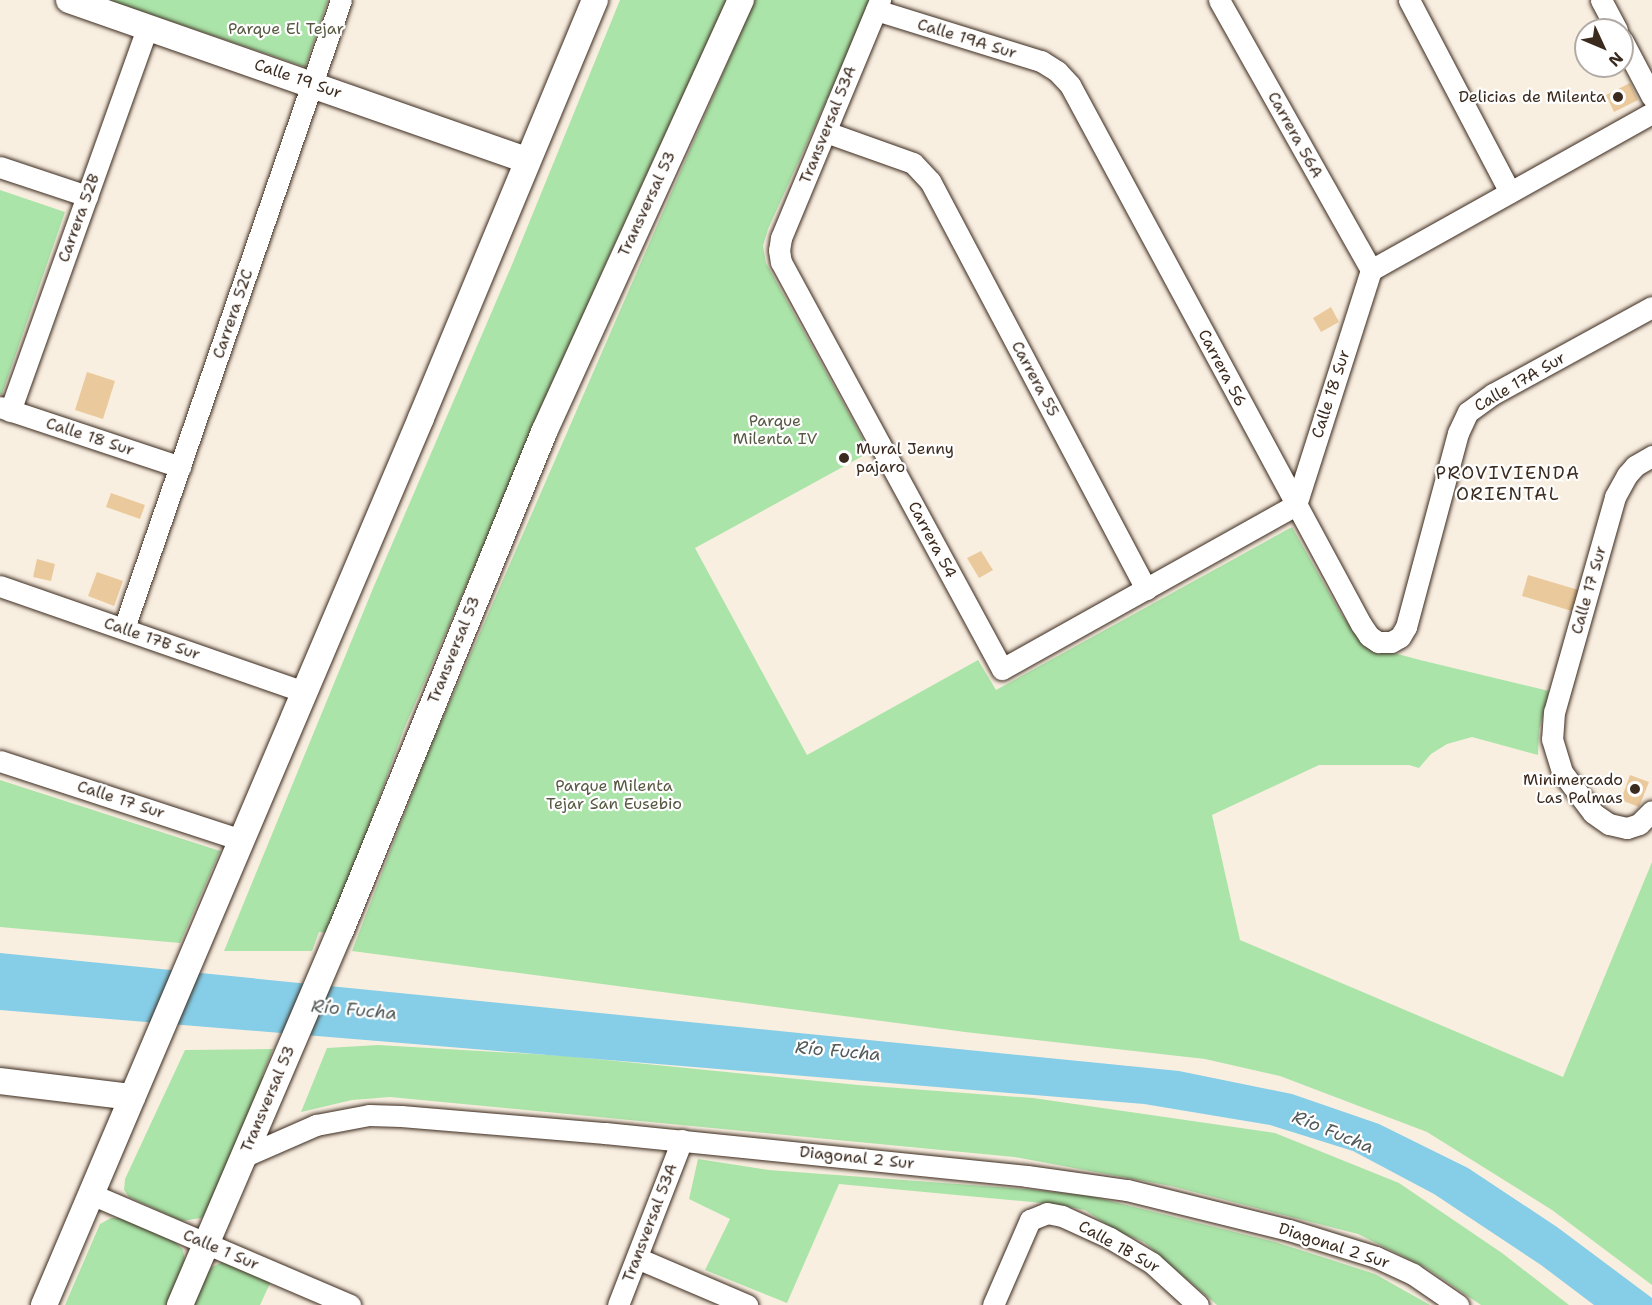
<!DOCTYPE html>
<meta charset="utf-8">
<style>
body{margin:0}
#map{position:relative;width:1652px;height:1305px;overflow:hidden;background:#f9efe1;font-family:"Shantell Sans",sans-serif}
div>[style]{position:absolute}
.green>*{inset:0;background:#abe4a9}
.water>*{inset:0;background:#86cee7}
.building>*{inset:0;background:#eaca9c}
.roads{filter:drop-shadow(0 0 2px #3b2a1e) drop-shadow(0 0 2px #3b2a1e)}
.minor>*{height:21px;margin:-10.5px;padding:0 10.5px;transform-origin:10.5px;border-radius:10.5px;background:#fff}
.tertiary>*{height:26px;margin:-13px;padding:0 13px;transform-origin:13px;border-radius:13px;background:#fff}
.dots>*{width:16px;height:16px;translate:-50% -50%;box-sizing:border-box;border:3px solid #fff;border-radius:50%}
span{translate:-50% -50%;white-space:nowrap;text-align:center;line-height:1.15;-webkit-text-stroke:4.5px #fff;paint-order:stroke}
.park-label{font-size:16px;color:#575841}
.street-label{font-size:16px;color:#3b2a1e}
.poi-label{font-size:16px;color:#3b2a1e}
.right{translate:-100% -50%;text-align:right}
.left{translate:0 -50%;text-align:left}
.neighbourhood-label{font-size:18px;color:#3b2a1e;letter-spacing:1.5px}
.water-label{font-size:18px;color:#525b5a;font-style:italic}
.north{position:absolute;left:1574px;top:18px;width:60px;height:60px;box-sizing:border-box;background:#fff;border:2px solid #b1aaa5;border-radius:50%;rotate:134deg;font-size:16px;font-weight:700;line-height:24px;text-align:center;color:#3b2a1e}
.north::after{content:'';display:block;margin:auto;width:21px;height:27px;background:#3b2a1e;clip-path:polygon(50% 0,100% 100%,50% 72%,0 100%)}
</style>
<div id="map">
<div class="green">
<i style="clip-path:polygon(109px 0,328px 0,305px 67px)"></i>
<i style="clip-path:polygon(620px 0,727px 0,604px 267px,404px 729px,330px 933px,319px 932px,312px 951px,224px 951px,374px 586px,511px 267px)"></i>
<i style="clip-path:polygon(755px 0,872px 0,768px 229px,763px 246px,766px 263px,870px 452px,695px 548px,807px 755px,978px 660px,996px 690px,1292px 527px,1341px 614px,1359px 639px,1379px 649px,1420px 660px,1549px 691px,1539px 730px,1538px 755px,1472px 737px,1447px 744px,1431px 754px,1419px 768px,1409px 765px,1319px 765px,1212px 815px,1240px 940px,1563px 1077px,1652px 862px,1652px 1285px,1552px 1210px,1427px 1132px,1280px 1076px,1205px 1059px,965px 1032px,352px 951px,429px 750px)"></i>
<i style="clip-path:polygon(0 190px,65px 212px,2px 394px,0 394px)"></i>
<i style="clip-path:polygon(0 780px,220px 851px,180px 943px,0 927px)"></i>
<i style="clip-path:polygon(378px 1045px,566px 1056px,858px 1085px,1033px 1098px,1275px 1133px,1399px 1183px,1502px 1253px,1569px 1305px,1481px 1305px,1425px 1267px,1358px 1234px,1171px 1186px,1014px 1157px,390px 1097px,352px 1100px,301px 1112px,327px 1048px)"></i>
<i style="clip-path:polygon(273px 1049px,262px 1076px,272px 1076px,207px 1213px,201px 1218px,182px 1221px,129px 1197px,124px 1190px,125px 1179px,185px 1050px)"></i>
<i style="clip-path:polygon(698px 1159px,769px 1170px,1025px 1189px,1090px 1196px,1275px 1242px,1316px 1255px,1375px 1274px,1430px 1305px,1217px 1305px,1144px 1242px,1115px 1230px,1085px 1210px,1054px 1204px,839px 1184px,787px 1303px,705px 1270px,730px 1219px,689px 1199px)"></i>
<i style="clip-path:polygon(111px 1218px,128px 1218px,172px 1239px,183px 1250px,185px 1262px,166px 1305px,65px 1305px,100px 1224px)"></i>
<i style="clip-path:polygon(222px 1262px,272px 1279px,260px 1305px,191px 1305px,201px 1281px,212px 1267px)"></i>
</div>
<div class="water">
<i style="clip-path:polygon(0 953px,1179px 1071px,1292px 1094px,1379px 1124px,1468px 1168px,1557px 1227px,1652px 1298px,1652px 1305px,1594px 1305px,1541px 1265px,1434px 1194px,1353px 1151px,1270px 1125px,1144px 1104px,0 1010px)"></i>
</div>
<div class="building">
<i style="clip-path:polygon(1630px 83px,1638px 100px,1614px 112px,1606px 95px)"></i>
<i style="clip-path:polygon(1331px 307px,1339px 322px,1321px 332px,1313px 318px)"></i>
<i style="clip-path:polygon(87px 372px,115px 381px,103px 419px,75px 410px)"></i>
<i style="clip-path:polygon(111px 493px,145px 505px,140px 519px,106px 507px)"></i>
<i style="clip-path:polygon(981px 551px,993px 570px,979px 578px,967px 558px)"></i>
<i style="clip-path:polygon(37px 559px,55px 564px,51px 581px,33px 577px)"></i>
<i style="clip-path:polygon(97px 572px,123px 581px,114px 606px,88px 596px)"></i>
<i style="clip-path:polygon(1528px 575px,1582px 591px,1575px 612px,1522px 596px)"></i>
<i style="clip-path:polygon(1630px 775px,1649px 782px,1639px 807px,1621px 800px)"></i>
</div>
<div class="roads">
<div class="minor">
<i style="left:880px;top:0;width:258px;rotate:112.6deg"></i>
<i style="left:781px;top:238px;width:12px;rotate:99deg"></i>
<i style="left:779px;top:250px;width:12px;rotate:81deg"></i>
<i style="left:781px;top:262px;width:463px;rotate:61.5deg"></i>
<i style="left:1002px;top:669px;width:337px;rotate:-29.2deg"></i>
<i style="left:1296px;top:505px;width:247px;rotate:-72.3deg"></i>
<i style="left:1371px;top:270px;width:322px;rotate:-29.2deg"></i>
<i style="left:1219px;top:0;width:310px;rotate:60.6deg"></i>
<i style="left:1409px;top:0;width:217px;rotate:62.3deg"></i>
<i style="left:1601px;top:0;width:34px;rotate:62deg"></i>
<i style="left:876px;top:10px;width:173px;rotate:17.2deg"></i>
<i style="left:1041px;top:61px;width:19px;rotate:32deg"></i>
<i style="left:1057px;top:71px;width:19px;rotate:47deg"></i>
<i style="left:1070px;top:85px;width:613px;rotate:61.64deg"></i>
<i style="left:1361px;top:624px;width:14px;rotate:56deg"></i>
<i style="left:1369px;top:636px;width:11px;rotate:34deg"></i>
<i style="left:1378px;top:642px;width:13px"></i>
<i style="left:1391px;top:642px;width:10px;rotate:-29deg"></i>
<i style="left:1400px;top:637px;width:12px;rotate:-59deg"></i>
<i style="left:1406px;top:627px;width:201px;rotate:-75deg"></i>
<i style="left:1458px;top:433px;width:23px;rotate:-65deg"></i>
<i style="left:1468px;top:412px;width:31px;rotate:-36deg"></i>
<i style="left:1493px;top:394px;width:181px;rotate:-28.7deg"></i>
<i style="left:1622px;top:40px;width:64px;rotate:62.2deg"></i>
<i style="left:826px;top:132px;width:92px;rotate:19.6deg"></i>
<i style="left:913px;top:163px;width:25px;rotate:47deg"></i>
<i style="left:930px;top:181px;width:462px;rotate:62.1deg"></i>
<i style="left:0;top:167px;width:92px;rotate:18.4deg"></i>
<i style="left:0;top:407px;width:190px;rotate:18.4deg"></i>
<i style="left:10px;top:411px;width:409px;rotate:-70.3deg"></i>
<i style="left:1652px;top:456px;width:20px;rotate:150deg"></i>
<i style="left:1635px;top:466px;width:12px;rotate:132deg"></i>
<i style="left:1627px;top:475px;width:25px;rotate:119deg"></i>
<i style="left:1615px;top:497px;width:223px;rotate:105.8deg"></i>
<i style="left:1554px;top:712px;width:27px;rotate:94deg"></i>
<i style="left:1552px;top:739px;width:34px;rotate:73deg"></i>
<i style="left:1562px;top:772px;width:51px;rotate:52.9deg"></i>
<i style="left:1593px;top:813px;width:19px;rotate:35deg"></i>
<i style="left:1609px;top:824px;width:18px;rotate:13deg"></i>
<i style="left:1627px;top:828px;width:13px;rotate:-18deg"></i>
<i style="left:1639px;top:824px;width:18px;rotate:-45deg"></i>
<i style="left:0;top:586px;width:322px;rotate:19.2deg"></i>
<i style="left:124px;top:628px;width:664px;rotate:-70.94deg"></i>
<i style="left:0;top:761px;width:254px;rotate:18.1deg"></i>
<i style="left:243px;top:1157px;width:80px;rotate:-23.7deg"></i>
<i style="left:316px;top:1125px;width:54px;rotate:-10.7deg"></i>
<i style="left:369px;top:1115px;width:32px;rotate:2deg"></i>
<i style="left:401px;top:1116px;width:205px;rotate:4.8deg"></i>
<i style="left:605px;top:1133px;width:424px;rotate:5.8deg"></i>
<i style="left:1027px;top:1176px;width:101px;rotate:8deg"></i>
<i style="left:1127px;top:1190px;width:167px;rotate:13.9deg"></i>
<i style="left:1289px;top:1230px;width:91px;rotate:17.2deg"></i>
<i style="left:1376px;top:1257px;width:41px;rotate:24.7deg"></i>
<i style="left:1413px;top:1274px;width:55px;rotate:34.6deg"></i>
<i style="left:91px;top:1194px;width:282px;rotate:23.2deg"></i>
<i style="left:637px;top:1258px;width:120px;rotate:23.1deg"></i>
<i style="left:618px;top:1305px;width:177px;rotate:-68.8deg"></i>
<i style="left:993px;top:1305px;width:93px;rotate:-66.5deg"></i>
<i style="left:1030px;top:1220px;width:18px;rotate:-22deg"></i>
<i style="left:1047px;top:1213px;width:15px;rotate:11deg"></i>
<i style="left:1062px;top:1216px;width:53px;rotate:24.6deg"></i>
<i style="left:1110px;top:1238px;width:49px;rotate:30.8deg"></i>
<i style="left:1152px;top:1263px;width:62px;rotate:42.4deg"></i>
</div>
<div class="tertiary">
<i style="left:69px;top:0;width:485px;rotate:19.3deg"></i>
<i style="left:0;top:1081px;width:133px;rotate:6.9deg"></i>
<i style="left:44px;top:1305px;width:964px;rotate:-66.97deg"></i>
<i style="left:421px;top:418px;width:453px;rotate:-67.4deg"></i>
<i style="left:180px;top:1305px;width:408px;rotate:-66.8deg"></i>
<i style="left:341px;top:930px;width:538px;rotate:-67.82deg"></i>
<i style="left:544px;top:432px;width:475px;rotate:-65.5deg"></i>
</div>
</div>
<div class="dots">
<i style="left:1618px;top:97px;background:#3b2a1e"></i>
<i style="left:844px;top:458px;background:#3b2a1e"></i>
<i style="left:1635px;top:789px;background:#3b2a1e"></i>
</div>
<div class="park-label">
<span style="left:286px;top:29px">Parque El Tejar</span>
<span style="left:775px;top:430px">Parque<br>Milenta IV</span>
<span style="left:614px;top:795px">Parque Milenta<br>Tejar San Eusebio</span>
</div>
<div class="street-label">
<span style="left:967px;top:39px;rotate:17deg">Calle 19A Sur</span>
<span style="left:298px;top:79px;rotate:19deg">Calle 19 Sur</span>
<span style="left:828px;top:125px;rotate:-68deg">Transversal 53A</span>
<span style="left:1295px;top:135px;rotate:61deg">Carrera 56A</span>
<span style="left:647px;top:204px;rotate:-65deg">Transversal 53</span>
<span style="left:79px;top:218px;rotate:-70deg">Carrera 52B</span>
<span style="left:233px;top:314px;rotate:-71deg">Carrera 52C</span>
<span style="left:1222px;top:368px;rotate:62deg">Carrera 56</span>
<span style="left:1035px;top:379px;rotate:62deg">Carrera 55</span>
<span style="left:1520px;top:382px;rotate:-30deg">Calle 17A Sur</span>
<span style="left:1331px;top:394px;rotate:-72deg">Calle 18 Sur</span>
<span style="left:90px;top:437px;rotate:18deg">Calle 18 Sur</span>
<span style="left:932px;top:540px;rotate:62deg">Carrera 54</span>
<span style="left:1589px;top:590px;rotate:-74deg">Calle 17 Sur</span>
<span style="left:152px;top:639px;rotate:19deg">Calle 17B Sur</span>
<span style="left:454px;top:650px;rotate:-68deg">Transversal 53</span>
<span style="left:121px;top:800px;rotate:18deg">Calle 17 Sur</span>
<span style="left:268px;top:1099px;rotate:-67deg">Transversal 53</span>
<span style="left:857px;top:1158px;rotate:6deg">Diagonal 2 Sur</span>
<span style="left:650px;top:1223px;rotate:-69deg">Transversal 53A</span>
<span style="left:1334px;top:1246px;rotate:18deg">Diagonal 2 Sur</span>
<span style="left:1119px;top:1247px;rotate:29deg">Calle 1B Sur</span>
<span style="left:221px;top:1250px;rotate:23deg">Calle 1 Sur</span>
</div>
<div class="poi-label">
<span class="right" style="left:1606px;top:97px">Delicias de Milenta</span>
<span class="left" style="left:856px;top:458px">Mural Jenny<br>pajaro</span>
<span class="right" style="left:1623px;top:789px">Minimercado<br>Las Palmas</span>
</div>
<div class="neighbourhood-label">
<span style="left:1508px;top:484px">PROVIVIENDA<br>ORIENTAL</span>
</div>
<div class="water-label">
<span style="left:354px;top:1010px;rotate:5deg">Río Fucha</span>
<span style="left:838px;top:1051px;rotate:5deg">Río Fucha</span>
<span style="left:1333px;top:1132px;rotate:22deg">Río Fucha</span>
</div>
<div class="north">N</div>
</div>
